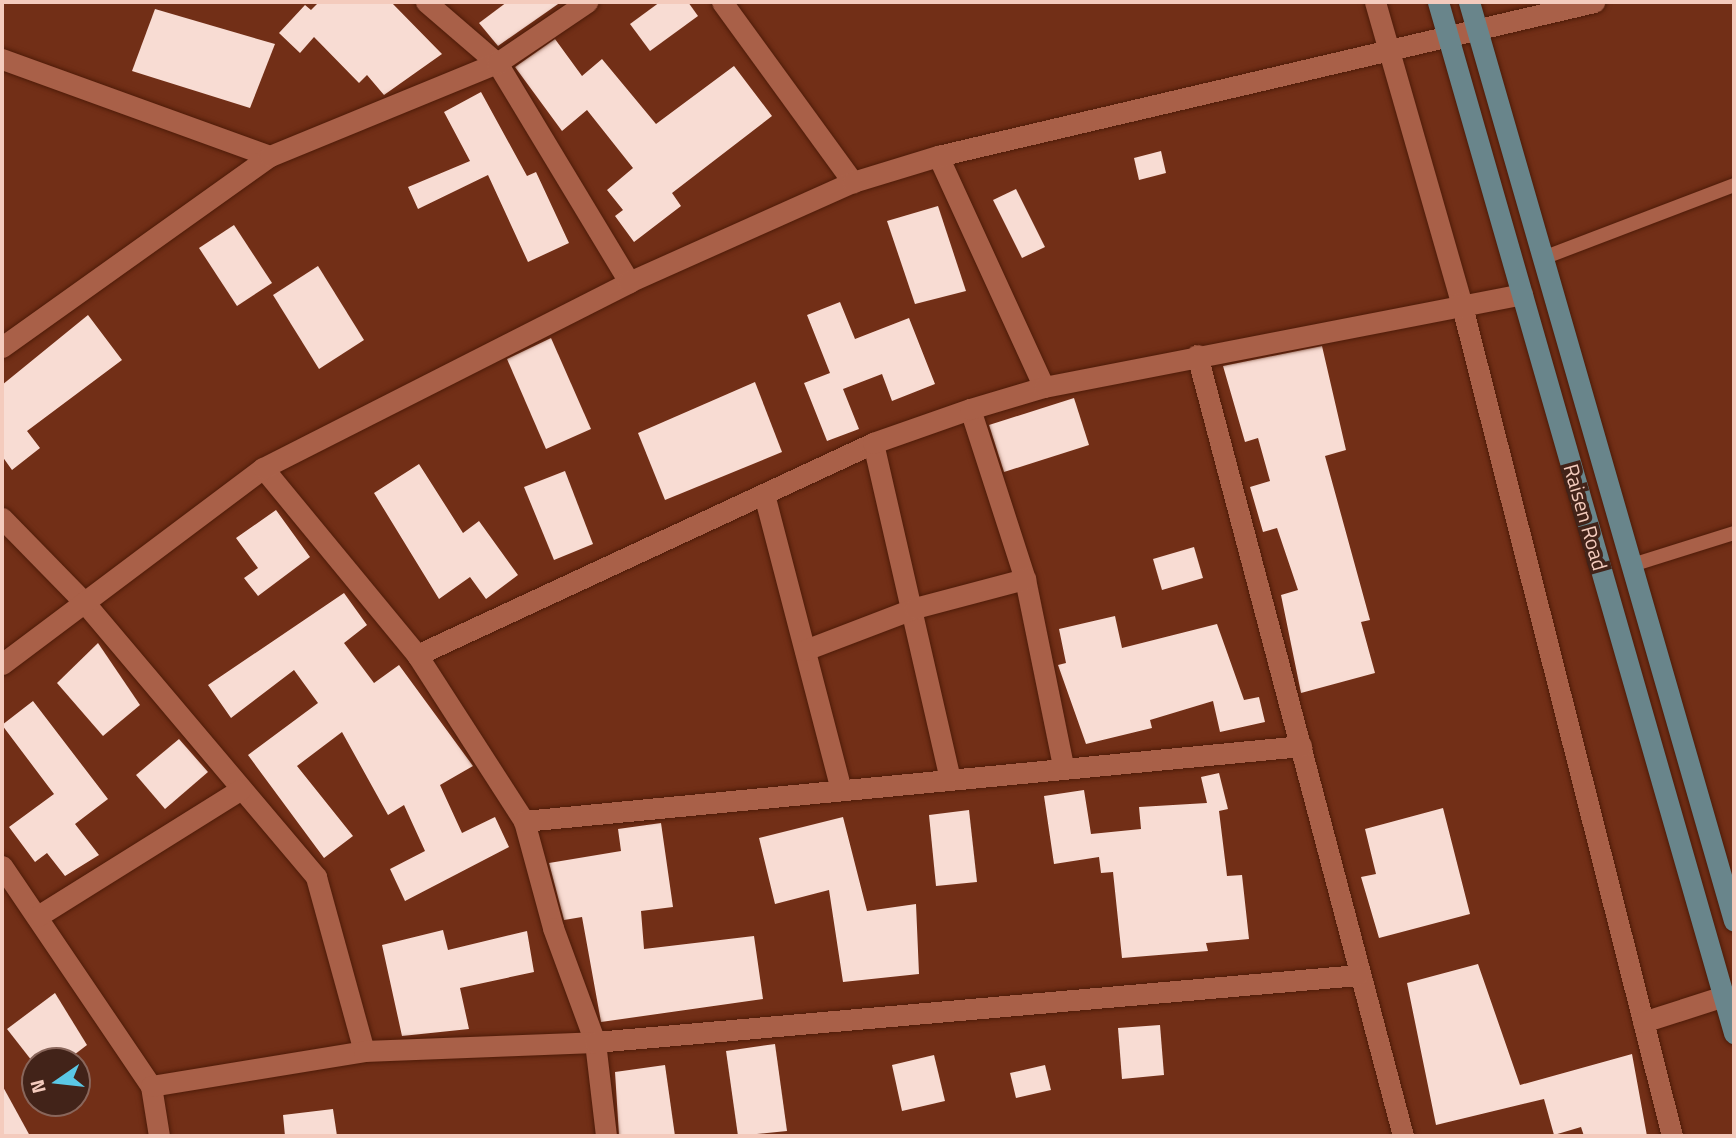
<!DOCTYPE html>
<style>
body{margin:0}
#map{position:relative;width:1736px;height:1138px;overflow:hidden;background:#722f17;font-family:"Titillium Web",sans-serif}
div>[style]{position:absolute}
.building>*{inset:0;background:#f8dcd3}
.roads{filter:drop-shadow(0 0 2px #4d1b08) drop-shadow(0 0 2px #4d1b08)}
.lane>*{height:14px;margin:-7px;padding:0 7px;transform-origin:7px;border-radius:7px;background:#a96048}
.street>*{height:21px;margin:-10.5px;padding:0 10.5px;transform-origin:10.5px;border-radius:10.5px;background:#a96048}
.primary>*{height:21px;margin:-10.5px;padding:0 10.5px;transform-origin:10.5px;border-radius:10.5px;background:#69858b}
span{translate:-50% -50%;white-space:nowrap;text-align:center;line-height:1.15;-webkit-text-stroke:7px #422319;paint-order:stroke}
.street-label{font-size:21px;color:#f4cbbd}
.frame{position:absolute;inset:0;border:4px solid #f4cbbd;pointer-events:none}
.north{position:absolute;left:21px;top:1047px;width:70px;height:70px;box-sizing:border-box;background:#422319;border:2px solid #89665b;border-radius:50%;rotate:256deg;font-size:19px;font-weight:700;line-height:28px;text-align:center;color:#f4cbbd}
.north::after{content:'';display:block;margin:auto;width:24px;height:32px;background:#5bc8e6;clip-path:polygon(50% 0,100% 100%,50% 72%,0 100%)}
</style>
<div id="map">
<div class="building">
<i style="clip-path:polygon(319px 2px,391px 2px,442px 54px,384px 95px,367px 75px,359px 83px,314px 37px,300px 53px,279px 33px,305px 5px,311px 10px)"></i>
<i style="clip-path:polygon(507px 2px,561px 2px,498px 46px,479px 23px)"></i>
<i style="clip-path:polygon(660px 2px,688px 2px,698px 16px,650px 51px,630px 24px)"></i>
<i style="clip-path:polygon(155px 9px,275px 44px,250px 108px,132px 71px)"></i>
<i style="clip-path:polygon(555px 39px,582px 76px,602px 59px,656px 124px,734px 66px,772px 116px,672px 193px,681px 206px,634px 242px,615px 216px,623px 210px,607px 190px,633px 168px,587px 110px,562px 131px,515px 67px)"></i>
<i style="clip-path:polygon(481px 92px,527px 176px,536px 172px,569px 243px,528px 262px,488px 175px,418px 209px,408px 187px,470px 161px,444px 112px)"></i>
<i style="clip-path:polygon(1161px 151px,1166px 173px,1139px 180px,1134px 158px)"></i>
<i style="clip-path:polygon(1016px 189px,1045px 247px,1022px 258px,993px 200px)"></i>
<i style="clip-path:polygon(938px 206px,966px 291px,915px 304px,887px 221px)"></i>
<i style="clip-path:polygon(234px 225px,272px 283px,237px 306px,199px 248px)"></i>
<i style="clip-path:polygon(318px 266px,364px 340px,319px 369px,273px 295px)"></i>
<i style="clip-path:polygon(840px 302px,855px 339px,909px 318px,935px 384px,892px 401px,882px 374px,843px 389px,859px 429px,827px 441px,804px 383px,830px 373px,807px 315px)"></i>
<i style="clip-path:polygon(88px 315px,122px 360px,27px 431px,40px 448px,12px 470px,2px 456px,2px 385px)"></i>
<i style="clip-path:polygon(551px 338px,591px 429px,546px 449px,507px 359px)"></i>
<i style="clip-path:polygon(1322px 346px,1346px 450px,1325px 456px,1370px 620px,1361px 622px,1375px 673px,1301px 693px,1281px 595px,1298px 590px,1277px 528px,1263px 532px,1250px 487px,1270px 481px,1258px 438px,1245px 442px,1223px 366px)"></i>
<i style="clip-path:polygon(755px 382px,782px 452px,665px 500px,638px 433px)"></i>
<i style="clip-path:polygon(1074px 398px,1089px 445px,1004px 472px,989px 425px)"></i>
<i style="clip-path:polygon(419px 464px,463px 533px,479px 521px,518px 575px,486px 599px,470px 577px,439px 599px,374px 493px)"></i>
<i style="clip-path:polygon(565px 471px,593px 544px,554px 560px,524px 487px)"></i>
<i style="clip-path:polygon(276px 510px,310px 557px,258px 596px,244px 578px,258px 568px,236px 538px)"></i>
<i style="clip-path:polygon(1194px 547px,1203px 578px,1162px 590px,1153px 559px)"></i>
<i style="clip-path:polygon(344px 593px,367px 625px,344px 643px,374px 683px,399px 665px,473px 766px,440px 785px,462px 833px,495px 817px,509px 847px,405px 901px,390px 869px,425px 851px,404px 805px,388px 815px,342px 732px,297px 766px,353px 836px,324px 858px,248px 755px,318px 703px,294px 670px,231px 718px,208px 685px)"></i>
<i style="clip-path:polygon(1115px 616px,1122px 648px,1217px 624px,1244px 700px,1259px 697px,1265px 722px,1220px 732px,1213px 701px,1150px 720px,1152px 728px,1086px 744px,1058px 665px,1066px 663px,1059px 629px)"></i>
<i style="clip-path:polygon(98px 643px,140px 705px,103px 736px,57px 683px)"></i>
<i style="clip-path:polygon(33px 701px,108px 799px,75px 824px,99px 855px,65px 876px,47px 853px,35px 862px,9px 827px,54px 794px,2px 725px)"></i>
<i style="clip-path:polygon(179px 739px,208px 772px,165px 809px,136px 775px)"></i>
<i style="clip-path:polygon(1219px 773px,1228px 809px,1219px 811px,1227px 876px,1242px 875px,1249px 939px,1206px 943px,1208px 951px,1122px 958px,1113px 872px,1101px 873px,1099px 857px,1054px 864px,1044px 796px,1084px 790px,1091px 834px,1141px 829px,1139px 807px,1207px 803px,1201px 777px)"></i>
<i style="clip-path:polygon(1443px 808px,1470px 914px,1379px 938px,1361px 877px,1376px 874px,1365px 829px)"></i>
<i style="clip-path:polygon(969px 810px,977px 882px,936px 886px,929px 815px)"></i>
<i style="clip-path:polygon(843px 817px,867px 911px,916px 904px,919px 974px,843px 982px,829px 890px,775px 904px,759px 838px)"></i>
<i style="clip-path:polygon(661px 823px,673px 907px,641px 911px,644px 949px,754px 936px,763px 999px,601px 1022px,582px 917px,564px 920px,549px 863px,621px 851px,618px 829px)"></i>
<i style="clip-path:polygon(443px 930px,448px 950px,527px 931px,534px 972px,460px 988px,469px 1029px,402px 1036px,382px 945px)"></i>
<i style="clip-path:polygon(1478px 964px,1520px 1085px,1632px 1054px,1647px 1136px,1584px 1136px,1581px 1127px,1554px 1135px,1544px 1099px,1436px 1125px,1407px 983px)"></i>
<i style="clip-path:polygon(55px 993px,87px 1045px,66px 1061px,32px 1061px,7px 1029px)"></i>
<i style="clip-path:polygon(1160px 1025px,1164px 1075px,1122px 1079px,1118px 1028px)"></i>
<i style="clip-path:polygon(775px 1044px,787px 1131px,738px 1136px,726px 1051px)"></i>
<i style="clip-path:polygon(934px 1055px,945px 1101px,902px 1111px,892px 1065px)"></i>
<i style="clip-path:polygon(665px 1065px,675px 1136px,619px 1136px,615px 1072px)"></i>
<i style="clip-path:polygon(1045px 1065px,1051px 1090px,1016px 1098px,1010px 1073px)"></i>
<i style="clip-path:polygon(2px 1085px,30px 1136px,2px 1136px)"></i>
<i style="clip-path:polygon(333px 1109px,337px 1136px,285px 1136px,283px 1115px)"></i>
</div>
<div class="roads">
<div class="lane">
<i style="left:1543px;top:258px;width:204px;rotate:-20.9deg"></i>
<i style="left:1632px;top:565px;width:107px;rotate:-17.4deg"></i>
</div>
<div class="street">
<i style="left:426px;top:2px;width:94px;rotate:40.7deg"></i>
<i style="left:497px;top:63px;width:256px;rotate:58.9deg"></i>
<i style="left:722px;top:2px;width:223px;rotate:54deg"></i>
<i style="left:1375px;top:2px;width:312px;rotate:74deg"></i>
<i style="left:1461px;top:302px;width:860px;rotate:75.8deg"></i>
<i style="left:2px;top:59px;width:285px;rotate:19.9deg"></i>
<i style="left:938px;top:156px;width:254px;rotate:65.4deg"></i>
<i style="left:2px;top:347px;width:329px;rotate:-35.5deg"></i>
<i style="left:270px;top:156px;width:245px;rotate:-22.3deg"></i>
<i style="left:497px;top:63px;width:109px;rotate:-34.1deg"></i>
<i style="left:1197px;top:355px;width:808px;rotate:75.22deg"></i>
<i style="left:970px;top:409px;width:179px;rotate:72.1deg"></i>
<i style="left:1025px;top:579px;width:191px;rotate:78.5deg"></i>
<i style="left:873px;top:443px;width:344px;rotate:77.1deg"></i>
<i style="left:263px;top:468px;width:242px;rotate:50.5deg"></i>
<i style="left:417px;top:655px;width:197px;rotate:57.2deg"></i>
<i style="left:524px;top:821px;width:111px;rotate:74.8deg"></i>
<i style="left:553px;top:928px;width:121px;rotate:69.8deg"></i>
<i style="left:595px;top:1042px;width:95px;rotate:83.3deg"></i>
<i style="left:765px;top:498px;width:301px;rotate:75.4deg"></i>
<i style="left:2px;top:518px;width:117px;rotate:45.7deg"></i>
<i style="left:84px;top:602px;width:360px;rotate:49.8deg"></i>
<i style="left:316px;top:877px;width:180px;rotate:74.6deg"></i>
<i style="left:805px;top:650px;width:118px;rotate:-20.9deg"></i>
<i style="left:915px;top:608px;width:114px;rotate:-14.8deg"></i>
<i style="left:417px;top:655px;width:503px;rotate:-24.93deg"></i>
<i style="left:873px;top:443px;width:103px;rotate:-19.3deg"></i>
<i style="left:970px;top:409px;width:77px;rotate:-16.6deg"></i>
<i style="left:1044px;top:387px;width:487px;rotate:-11deg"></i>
<i style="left:2px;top:664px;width:326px;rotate:-36.9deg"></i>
<i style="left:263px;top:468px;width:411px;rotate:-26.9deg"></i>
<i style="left:629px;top:282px;width:245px;rotate:-24.1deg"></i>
<i style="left:853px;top:182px;width:89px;rotate:-17deg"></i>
<i style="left:938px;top:156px;width:674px;rotate:-13.21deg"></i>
<i style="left:524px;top:821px;width:781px;rotate:-5.51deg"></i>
<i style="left:2px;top:866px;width:266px;rotate:55.9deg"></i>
<i style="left:151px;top:1086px;width:51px;rotate:80.9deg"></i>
<i style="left:38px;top:916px;width:239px;rotate:-32deg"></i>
<i style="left:1643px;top:1022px;width:85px;rotate:-17.8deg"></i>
<i style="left:151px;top:1086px;width:216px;rotate:-9.3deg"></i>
<i style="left:364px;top:1051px;width:231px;rotate:-2.2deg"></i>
<i style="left:595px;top:1042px;width:765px;rotate:-5.02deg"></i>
</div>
<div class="primary">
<i style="left:1438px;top:2px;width:1073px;rotate:73.98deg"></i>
<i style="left:1469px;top:2px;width:956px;rotate:73.91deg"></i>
</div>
</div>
<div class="street-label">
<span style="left:1586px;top:517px;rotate:74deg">Raisen Road</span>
</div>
<div class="frame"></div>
<div class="north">N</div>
</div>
